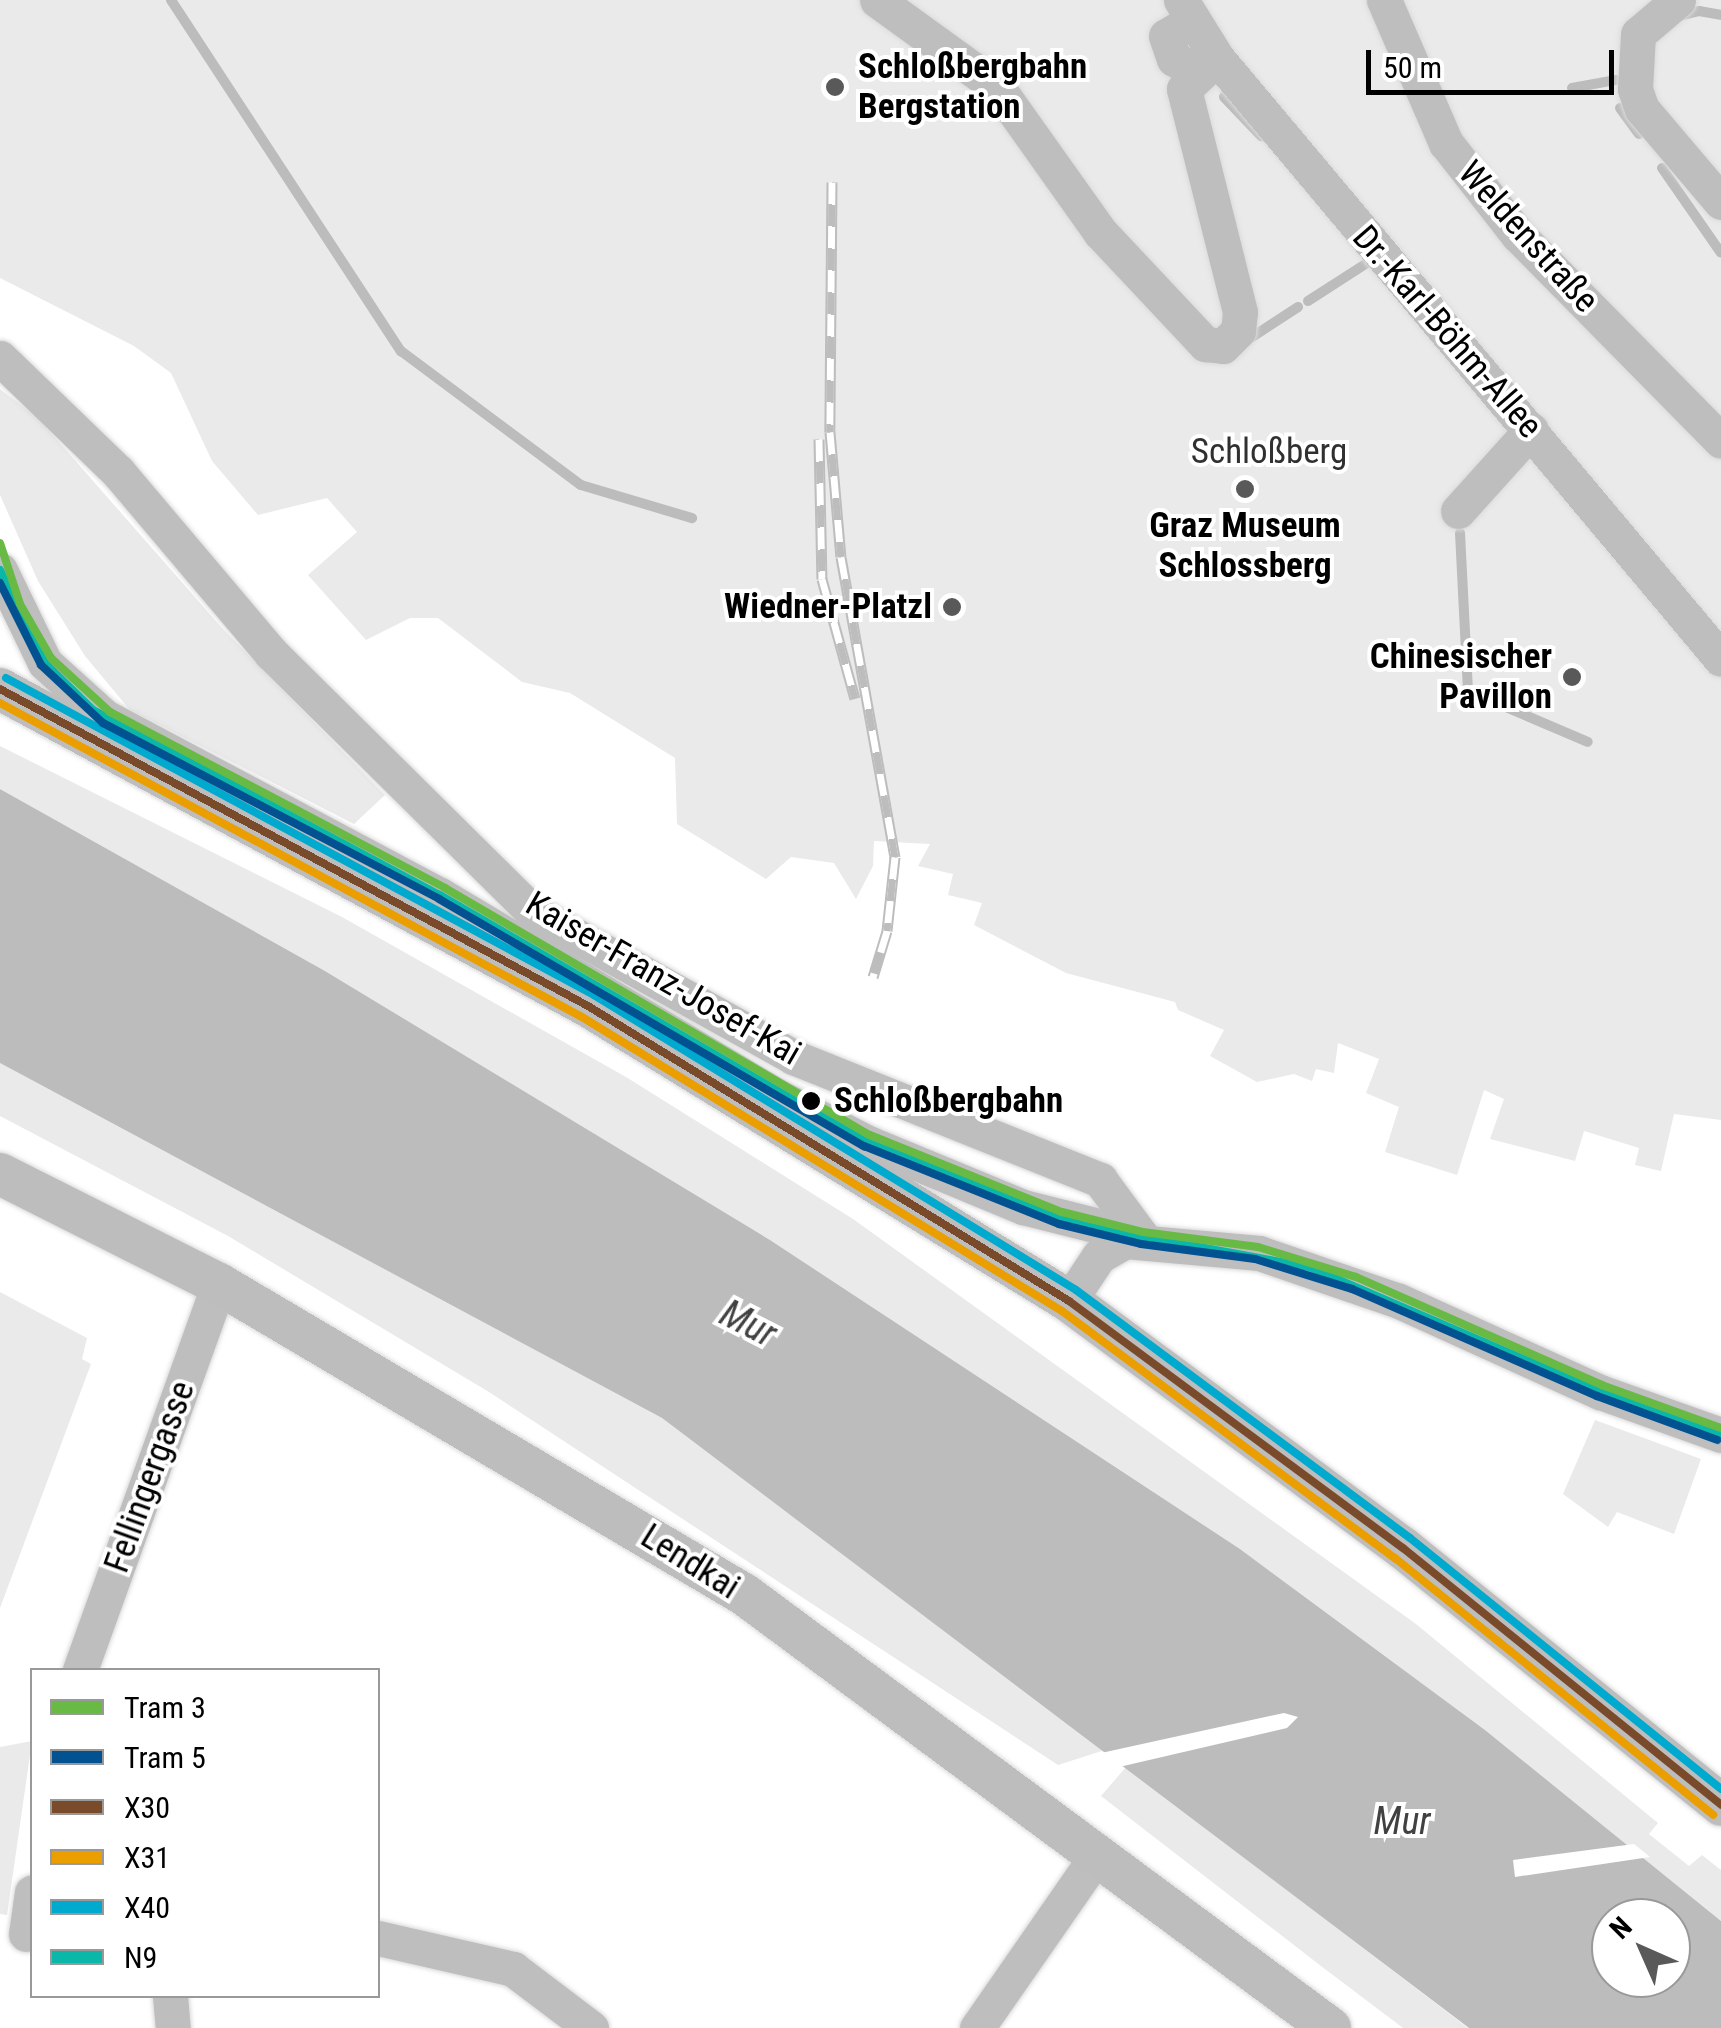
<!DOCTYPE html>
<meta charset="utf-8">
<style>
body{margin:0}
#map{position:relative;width:1721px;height:2028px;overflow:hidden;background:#fff;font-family:"Roboto Condensed",sans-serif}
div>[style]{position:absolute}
.green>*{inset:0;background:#eaeaea}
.water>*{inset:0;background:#bcbcbc}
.pier>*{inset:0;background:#fff}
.stream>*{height:10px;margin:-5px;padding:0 5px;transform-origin:5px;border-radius:5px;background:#bcbcbc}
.roads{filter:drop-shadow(0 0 2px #dbdbdb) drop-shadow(0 0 2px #dbdbdb)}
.minor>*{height:35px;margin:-17.5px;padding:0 17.5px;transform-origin:17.5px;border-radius:17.5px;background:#bebebe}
.major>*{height:42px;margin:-21px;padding:0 21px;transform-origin:21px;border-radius:21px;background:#bdbdbd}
.rail>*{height:11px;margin-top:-5.5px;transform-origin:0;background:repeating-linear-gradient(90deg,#fff 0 22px,#bdbdbd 0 44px);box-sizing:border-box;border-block:2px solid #bdbdbd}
.bus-1>*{height:8px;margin:-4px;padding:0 4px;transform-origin:4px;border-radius:4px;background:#7a4b2a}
.bus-2>*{height:8px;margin:-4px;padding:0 4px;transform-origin:4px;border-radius:4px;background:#eb9e00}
.bus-3>*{height:8px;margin:-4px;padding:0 4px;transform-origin:4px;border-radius:4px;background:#00a9ce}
.bus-4>*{height:8px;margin:-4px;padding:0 4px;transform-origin:4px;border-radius:4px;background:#0ab7a8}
.tram-1>*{height:8px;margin:-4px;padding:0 4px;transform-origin:4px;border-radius:4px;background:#68ba45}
.tram-2>*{height:8px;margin:-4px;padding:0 4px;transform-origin:4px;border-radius:4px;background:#025191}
.dots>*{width:28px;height:28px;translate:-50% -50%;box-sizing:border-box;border:5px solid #fff;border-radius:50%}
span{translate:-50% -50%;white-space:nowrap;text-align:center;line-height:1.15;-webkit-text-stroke:8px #fff;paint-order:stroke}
.poi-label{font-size:35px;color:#000;font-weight:700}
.left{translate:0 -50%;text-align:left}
.right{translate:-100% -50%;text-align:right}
.street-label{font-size:35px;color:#000}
.park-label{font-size:35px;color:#303030}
.stop-label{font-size:35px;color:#000;font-weight:700}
.water-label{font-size:38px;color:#414141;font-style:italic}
.legend{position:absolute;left:30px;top:1668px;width:350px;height:330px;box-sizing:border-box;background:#fff;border:2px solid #999;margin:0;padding:12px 18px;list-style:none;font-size:30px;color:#000}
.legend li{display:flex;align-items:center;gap:20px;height:50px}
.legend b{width:50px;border:2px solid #999}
.north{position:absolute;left:1591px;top:1898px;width:100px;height:100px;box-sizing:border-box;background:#fff;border:2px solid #999;border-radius:50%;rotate:315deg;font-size:28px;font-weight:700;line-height:40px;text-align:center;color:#000}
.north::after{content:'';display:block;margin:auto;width:35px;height:45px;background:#595959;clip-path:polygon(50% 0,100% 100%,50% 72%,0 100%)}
.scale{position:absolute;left:1366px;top:50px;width:248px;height:45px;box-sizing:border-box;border:5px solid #000;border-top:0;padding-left:12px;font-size:30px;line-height:35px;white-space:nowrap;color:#000;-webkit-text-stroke:8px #fff;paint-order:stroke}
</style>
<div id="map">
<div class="green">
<i style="clip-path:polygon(0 0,1721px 0,1721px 1120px,1674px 1114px,1661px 1171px,1635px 1165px,1639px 1148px,1584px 1131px,1575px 1161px,1490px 1139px,1504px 1099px,1484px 1090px,1457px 1175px,1385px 1152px,1399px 1107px,1366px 1093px,1379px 1059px,1338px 1043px,1334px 1073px,1316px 1069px,1312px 1081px,1294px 1074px,1257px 1082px,1210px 1056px,1224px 1030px,1178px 1010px,1175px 1002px,1066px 973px,974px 925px,982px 903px,948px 895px,953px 874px,918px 866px,930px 844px,874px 841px,873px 866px,856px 899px,834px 863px,791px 857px,766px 879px,677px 824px,675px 758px,570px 693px,522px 682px,438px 618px,410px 618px,366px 640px,308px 575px,357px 532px,327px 498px,258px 515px,212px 461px,171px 373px,134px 346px,0 278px)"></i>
<i style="clip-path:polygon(0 389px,37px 417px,222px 628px,385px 795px,354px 824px,130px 710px,85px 656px,38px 581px,0 495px)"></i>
<i style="clip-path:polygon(0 746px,342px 917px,626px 1077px,853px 1219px,1416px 1624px,1658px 1823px,1649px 1834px,1689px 1866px,1702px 1855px,1721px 1870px,1721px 1921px,1485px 1730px,1240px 1549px,770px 1240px,325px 971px,0 789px)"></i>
<i style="clip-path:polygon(0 1063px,662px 1418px,1105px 1750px,1058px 1765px,489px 1392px,228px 1236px,0 1116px)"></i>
<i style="clip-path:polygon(0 1292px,87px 1338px,82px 1359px,91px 1364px,0 1608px)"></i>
<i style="clip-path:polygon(1595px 1420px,1701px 1459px,1674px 1534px,1617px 1512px,1608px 1527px,1563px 1494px)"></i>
<i style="clip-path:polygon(32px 1741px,7px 1915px,0 1914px,0 1747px)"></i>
<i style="clip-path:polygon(1126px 1767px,1468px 2028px,1469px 2028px,1403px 2028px,1321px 1966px,1101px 1796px)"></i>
</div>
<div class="water">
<i style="clip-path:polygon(evenodd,0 789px,325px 971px,770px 1240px,1240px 1549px,1485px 1730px,1721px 1921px,1721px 2028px,1469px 2028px,662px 1418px,0 1063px,0 789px,1611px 1918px,1671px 1918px,1671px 1978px,1611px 1978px,1611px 1918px)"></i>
</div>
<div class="pier">
<i style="clip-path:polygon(1284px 1713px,1298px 1717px,1287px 1728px,1119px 1767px,1101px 1753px)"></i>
<i style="clip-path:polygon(1634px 1844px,1650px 1857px,1515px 1877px,1513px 1860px)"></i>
</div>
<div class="stream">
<i style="left:171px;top:0;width:420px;rotate:56.8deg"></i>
<i style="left:401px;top:351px;width:224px;rotate:36.7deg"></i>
<i style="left:581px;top:485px;width:116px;rotate:16.6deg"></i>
<i style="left:1679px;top:16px;width:21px;rotate:-14deg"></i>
<i style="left:1699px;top:11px;width:22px;rotate:10deg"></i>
<i style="left:1572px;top:88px;width:45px;rotate:-10.3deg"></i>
<i style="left:1224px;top:97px;width:54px;rotate:46.5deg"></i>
<i style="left:1620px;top:108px;width:32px;rotate:54deg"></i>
<i style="left:1662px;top:168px;width:103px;rotate:55.2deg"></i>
<i style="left:1308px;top:301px;width:70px;rotate:-32.8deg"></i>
<i style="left:1252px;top:337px;width:55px;rotate:-33.1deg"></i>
<i style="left:1460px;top:533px;width:158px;rotate:87.1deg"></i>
<i style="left:1468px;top:691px;width:130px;rotate:23deg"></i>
</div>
<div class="roads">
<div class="minor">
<i style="left:877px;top:0;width:148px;rotate:35.9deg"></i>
<i style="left:997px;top:87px;width:178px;rotate:54.6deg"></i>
<i style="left:1100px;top:232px;width:154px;rotate:46.8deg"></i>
<i style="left:1205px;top:344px;width:18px;rotate:6deg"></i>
<i style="left:1223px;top:346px;width:21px;rotate:-45deg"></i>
<i style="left:1238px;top:331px;width:19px;rotate:-84deg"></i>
<i style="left:1240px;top:312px;width:230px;rotate:-104.1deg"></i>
<i style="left:1184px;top:89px;width:45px;rotate:-43.2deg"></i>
<i style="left:1181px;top:0;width:68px;rotate:58.2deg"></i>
<i style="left:1217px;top:58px;width:784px;rotate:50.02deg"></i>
<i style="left:1384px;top:0;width:156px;rotate:66.6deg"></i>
<i style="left:1446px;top:143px;width:117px;rotate:52deg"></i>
<i style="left:1518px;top:235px;width:289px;rotate:45.4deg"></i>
<i style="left:1678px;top:0;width:52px;rotate:139.6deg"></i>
<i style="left:1638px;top:34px;width:55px;rotate:93.1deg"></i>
<i style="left:1635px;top:89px;width:21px;rotate:71deg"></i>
<i style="left:1642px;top:109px;width:122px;rotate:49.7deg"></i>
<i style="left:1193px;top:20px;width:31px;rotate:149deg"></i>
<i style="left:1166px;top:36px;width:24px;rotate:71deg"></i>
<i style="left:1174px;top:59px;width:26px;rotate:28deg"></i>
<i style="left:0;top:358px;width:164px;rotate:44deg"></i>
<i style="left:118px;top:472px;width:237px;rotate:49.8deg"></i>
<i style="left:271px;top:653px;width:368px;rotate:44.7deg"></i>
<i style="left:533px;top:912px;width:298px;rotate:29.1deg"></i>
<i style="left:793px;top:1057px;width:331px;rotate:21.8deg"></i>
<i style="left:1100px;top:1180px;width:71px;rotate:53.6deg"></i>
<i style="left:1458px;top:511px;width:109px;rotate:-48deg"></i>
<i style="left:0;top:570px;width:103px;rotate:64.2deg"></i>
<i style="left:45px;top:663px;width:81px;rotate:42deg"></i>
<i style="left:105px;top:717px;width:379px;rotate:28deg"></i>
<i style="left:440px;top:895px;width:390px;rotate:30.8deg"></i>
<i style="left:775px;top:1095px;width:102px;rotate:27.3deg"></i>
<i style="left:866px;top:1142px;width:170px;rotate:22.5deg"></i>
<i style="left:1023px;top:1207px;width:123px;rotate:14.1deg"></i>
<i style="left:1069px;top:1301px;width:54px;rotate:-56.3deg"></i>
<i style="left:1099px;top:1256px;width:30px;rotate:-30deg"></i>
<i style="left:1125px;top:1241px;width:135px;rotate:5.1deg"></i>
<i style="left:1259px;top:1253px;width:148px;rotate:18.9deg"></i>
<i style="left:1399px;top:1301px;width:221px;rotate:24.4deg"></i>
<i style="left:1600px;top:1392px;width:128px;rotate:19.6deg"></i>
<i style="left:80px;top:1670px;width:410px;rotate:-70.2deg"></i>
<i style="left:26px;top:1934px;width:42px;rotate:-81.9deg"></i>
<i style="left:378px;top:1938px;width:139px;rotate:12.9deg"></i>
<i style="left:513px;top:1969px;width:98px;rotate:37.1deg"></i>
<i style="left:170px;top:1996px;width:32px;rotate:85deg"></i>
<i style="left:977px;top:2028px;width:212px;rotate:-55.2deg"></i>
</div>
<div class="major">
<i style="left:0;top:689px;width:668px;rotate:28.33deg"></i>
<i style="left:588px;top:1006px;width:564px;rotate:31.52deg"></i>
<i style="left:1069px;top:1301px;width:415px;rotate:36.5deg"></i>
<i style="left:1403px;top:1548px;width:409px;rotate:38.9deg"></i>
<i style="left:0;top:1174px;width:245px;rotate:26.7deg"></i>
<i style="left:219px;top:1284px;width:611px;rotate:30.59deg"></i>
<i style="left:745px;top:1595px;width:728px;rotate:36.51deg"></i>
</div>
</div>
<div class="rail">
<i style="left:832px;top:182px;width:250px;rotate:90.5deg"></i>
<i style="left:830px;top:432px;width:125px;rotate:85deg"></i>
<i style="left:841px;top:557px;width:305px;rotate:79.8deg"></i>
<i style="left:895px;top:857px;width:74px;rotate:96.2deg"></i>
<i style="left:887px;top:931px;width:48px;rotate:106.9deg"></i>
<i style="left:819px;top:439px;width:140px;rotate:88.8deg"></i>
<i style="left:822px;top:579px;width:124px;rotate:74.6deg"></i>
</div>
<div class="bus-1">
<i style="left:0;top:689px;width:668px;rotate:28.33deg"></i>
<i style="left:588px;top:1006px;width:564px;rotate:31.52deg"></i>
<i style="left:1069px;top:1301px;width:415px;rotate:36.5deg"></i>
<i style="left:1403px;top:1548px;width:409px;rotate:38.9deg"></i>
</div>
<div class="bus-2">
<i style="left:0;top:703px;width:661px;rotate:28.35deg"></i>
<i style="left:582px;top:1017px;width:563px;rotate:31.49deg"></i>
<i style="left:1062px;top:1311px;width:415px;rotate:36.6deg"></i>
<i style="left:1395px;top:1558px;width:409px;rotate:38.9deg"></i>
</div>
<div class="bus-3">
<i style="left:6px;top:678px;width:668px;rotate:28.33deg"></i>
<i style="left:594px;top:995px;width:565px;rotate:31.47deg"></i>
<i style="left:1076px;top:1290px;width:416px;rotate:36.6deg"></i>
<i style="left:1410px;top:1538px;width:400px;rotate:38.9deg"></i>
</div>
<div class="bus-4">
<i style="left:0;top:570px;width:103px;rotate:64.2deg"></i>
<i style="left:45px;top:663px;width:67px;rotate:44.4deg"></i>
<i style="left:93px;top:710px;width:393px;rotate:28.1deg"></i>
<i style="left:440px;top:895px;width:492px;rotate:30.1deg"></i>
<i style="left:866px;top:1142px;width:235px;rotate:21deg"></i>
<i style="left:1085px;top:1226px;width:228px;rotate:10.4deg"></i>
<i style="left:1309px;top:1267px;width:317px;rotate:23.2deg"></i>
<i style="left:1600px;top:1392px;width:128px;rotate:19.6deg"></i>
</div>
<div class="tram-1">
<i style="left:0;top:543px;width:64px;rotate:71.8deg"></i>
<i style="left:20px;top:604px;width:62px;rotate:60.1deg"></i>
<i style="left:51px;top:658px;width:80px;rotate:42.5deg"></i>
<i style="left:110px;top:712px;width:378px;rotate:27.7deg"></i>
<i style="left:445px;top:888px;width:492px;rotate:30.2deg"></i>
<i style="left:870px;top:1135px;width:207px;rotate:21.9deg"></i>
<i style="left:1062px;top:1212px;width:83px;rotate:13.9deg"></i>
<i style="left:1143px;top:1232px;width:116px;rotate:7.4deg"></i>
<i style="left:1258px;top:1247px;width:102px;rotate:17deg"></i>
<i style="left:1356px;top:1277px;width:269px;rotate:23.7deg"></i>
<i style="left:1602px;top:1385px;width:127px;rotate:19.9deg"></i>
</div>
<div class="tram-2">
<i style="left:0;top:583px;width:92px;rotate:63.4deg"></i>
<i style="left:41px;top:665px;width:85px;rotate:43.1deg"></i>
<i style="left:103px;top:723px;width:379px;rotate:27.6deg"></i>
<i style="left:439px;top:899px;width:492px;rotate:30.2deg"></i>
<i style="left:864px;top:1146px;width:210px;rotate:21.8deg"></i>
<i style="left:1059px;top:1224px;width:84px;rotate:13.7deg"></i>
<i style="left:1141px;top:1244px;width:115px;rotate:7.5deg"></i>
<i style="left:1255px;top:1259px;width:102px;rotate:17.2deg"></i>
<i style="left:1352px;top:1289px;width:267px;rotate:23.6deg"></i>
<i style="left:1597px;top:1396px;width:128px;rotate:20.1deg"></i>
</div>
<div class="dots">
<i style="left:835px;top:87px;background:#595959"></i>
<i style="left:1245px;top:489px;background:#595959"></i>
<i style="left:952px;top:607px;background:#595959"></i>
<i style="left:1572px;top:677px;background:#595959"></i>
<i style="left:811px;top:1101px;background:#000"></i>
</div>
<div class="poi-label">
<span class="left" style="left:858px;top:87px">Schloßbergbahn<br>Bergstation</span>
<span style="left:1245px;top:546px">Graz Museum<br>Schlossberg</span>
<span class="right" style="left:932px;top:607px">Wiedner-Platzl</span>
<span class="right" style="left:1552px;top:677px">Chinesischer<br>Pavillon</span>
</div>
<div class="street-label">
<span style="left:1528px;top:237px;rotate:48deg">Weldenstraße</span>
<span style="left:1447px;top:332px;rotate:49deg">Dr.-Karl-Böhm-Allee</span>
<span style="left:663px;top:979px;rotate:30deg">Kaiser-Franz-Josef-Kai</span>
<span style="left:150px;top:1477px;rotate:-70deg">Fellingergasse</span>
<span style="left:690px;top:1562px;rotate:32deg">Lendkai</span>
</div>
<div class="park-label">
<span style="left:1269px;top:452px">Schloßberg</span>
</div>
<div class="stop-label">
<span class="left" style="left:834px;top:1101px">Schloßbergbahn</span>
</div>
<div class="water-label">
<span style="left:748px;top:1324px;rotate:27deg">Mur</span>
<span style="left:1402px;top:1822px">Mur</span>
</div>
<ul class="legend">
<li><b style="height:12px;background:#68ba45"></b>Tram 3</li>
<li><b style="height:12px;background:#025191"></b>Tram 5</li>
<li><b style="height:12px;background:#7a4b2a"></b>X30</li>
<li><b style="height:12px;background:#eb9e00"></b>X31</li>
<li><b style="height:12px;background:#00a9ce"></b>X40</li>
<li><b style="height:12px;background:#0ab7a8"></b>N9</li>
</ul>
<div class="north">N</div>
<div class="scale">50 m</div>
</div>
